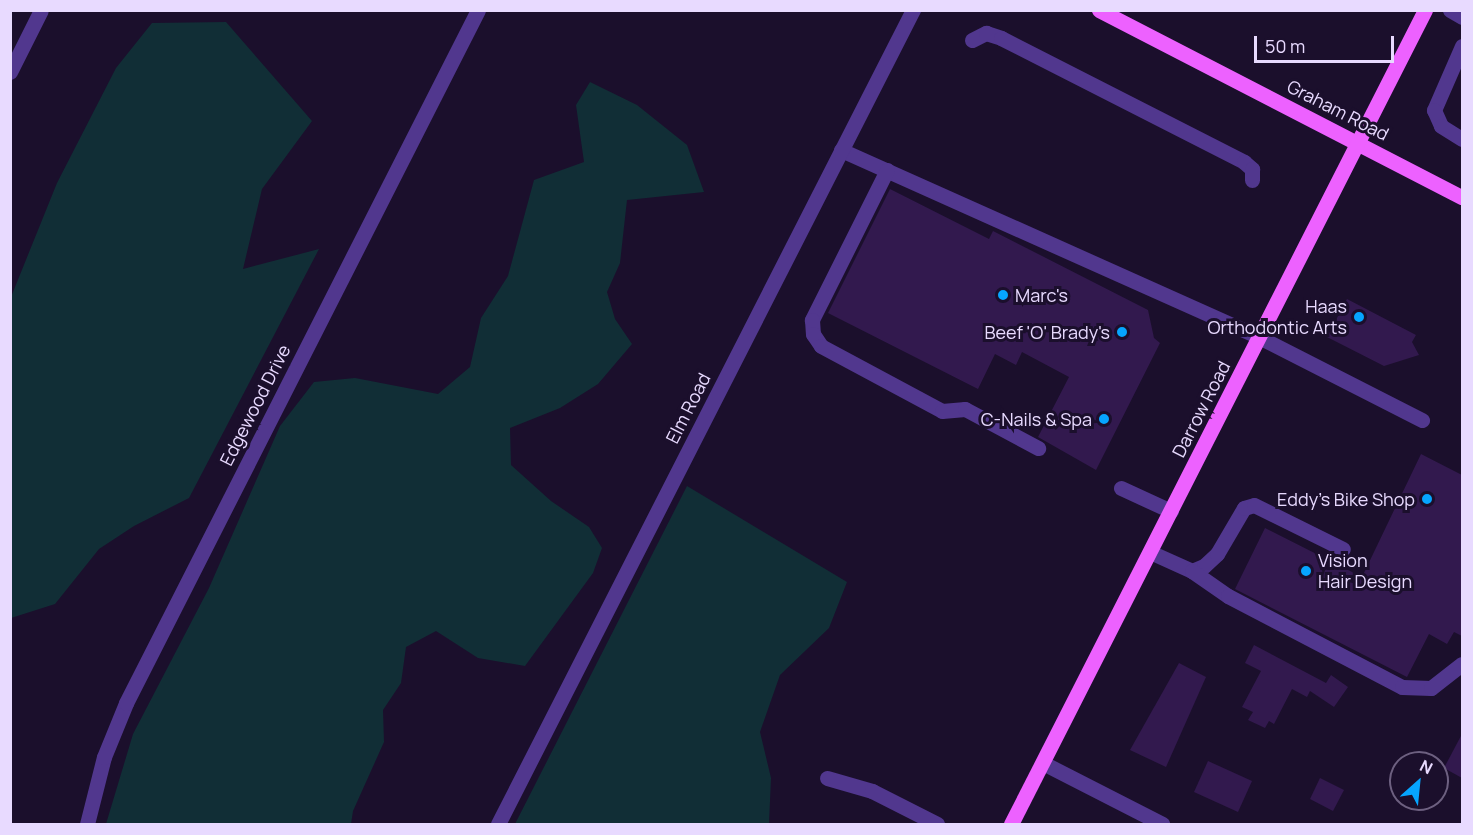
<!DOCTYPE html>
<style>
body{margin:0}
#map{position:relative;width:1473px;height:835px;overflow:hidden;background:#1b0f2c;font-family:Manrope,sans-serif}
div>[style]{position:absolute}
.green>*{inset:0;background:#112e36}
.building>*{inset:0;background:#32194e}
.minor>*{height:15px;margin:-7.5px;padding:0 7.5px;transform-origin:7.5px;border-radius:7.5px;background:#51378e}
.major>*{height:15px;margin:-7.5px;padding:0 7.5px;transform-origin:7.5px;border-radius:7.5px;background:#ed61ff}
.dots>*{width:16px;height:16px;translate:-50% -50%;box-sizing:border-box;border:3px solid #1b0f2c;border-radius:50%}
span{translate:-50% -50%;white-space:nowrap;text-align:center;line-height:1.15;-webkit-text-stroke:6px #1b0f2c;paint-order:stroke}
.street-label{font-size:18px;color:#e8daff}
.poi-label{font-size:18px;color:#e8daff}
.left{translate:0 -50%;text-align:left}
.right{translate:-100% -50%;text-align:right}
.frame{position:absolute;inset:0;border:12px solid #e8daff;pointer-events:none}
.north{position:absolute;left:1389px;top:751px;width:60px;height:60px;box-sizing:border-box;background:#1b0f2c;border:2px solid #6d6080;border-radius:50%;rotate:27deg;font-size:16px;font-weight:700;line-height:24px;text-align:center;color:#e8daff}
.north::after{content:'';display:block;margin:auto;width:21px;height:27px;background:#06a5ff;clip-path:polygon(50% 0,100% 100%,50% 72%,0 100%)}
.scale{position:absolute;left:1254px;top:36px;width:140px;height:27px;box-sizing:border-box;border:3px solid #e8daff;border-top:0;padding-left:8px;font-size:18px;line-height:21px;white-space:nowrap;color:#e8daff;-webkit-text-stroke:4px #1b0f2c;paint-order:stroke}
</style>
<div id="map">
<div class="green">
<i style="clip-path:polygon(226px 22px,312px 121px,262px 189px,243px 269px,319px 249px,189px 498px,134px 526px,99px 549px,55px 604px,11px 618px,11px 297px,57px 183px,116px 68px,152px 23px)"></i>
<i style="clip-path:polygon(590px 82px,637px 105px,687px 145px,704px 192px,627px 200px,620px 263px,607px 292px,615px 319px,632px 344px,598px 384px,560px 408px,510px 428px,511px 465px,551px 501px,589px 527px,602px 548px,593px 573px,525px 666px,478px 658px,436px 631px,406px 647px,401px 683px,383px 710px,384px 742px,353px 811px,351px 824px,106px 824px,133px 734px,209px 588px,280px 426px,314px 382px,355px 378px,438px 394px,470px 367px,481px 318px,508px 276px,534px 180px,584px 162px,576px 105px)"></i>
<i style="clip-path:polygon(687px 486px,847px 582px,829px 628px,780px 675px,760px 732px,771px 778px,769px 824px,515px 824px)"></i>
</div>
<div class="building">
<i style="clip-path:polygon(890px 189px,989px 239px,993px 231px,1148px 310px,1154px 338px,1160px 343px,1096px 470px,1038px 437px,1069px 377px,1022px 352px,1016px 365px,995px 354px,978px 389px,828px 313px)"></i>
<i style="clip-path:polygon(1347px 299px,1416px 335px,1412px 342px,1419px 355px,1384px 366px,1327px 337px)"></i>
<i style="clip-path:polygon(1421px 454px,1462px 475px,1462px 636px,1454px 632px,1447px 644px,1429px 634px,1407px 677px,1235px 589px,1265px 528px,1362px 577px)"></i>
<i style="clip-path:polygon(1254px 645px,1326px 683px,1331px 675px,1348px 687px,1334px 707px,1310px 691px,1307px 697px,1292px 689px,1274px 724px,1269px 721px,1265px 728px,1248px 720px,1253px 712px,1242px 707px,1261px 671px,1245px 663px)"></i>
<i style="clip-path:polygon(1179px 663px,1206px 677px,1166px 767px,1130px 750px)"></i>
<i style="clip-path:polygon(1462px 734px,1462px 778px,1444px 768px)"></i>
<i style="clip-path:polygon(1208px 761px,1252px 781px,1238px 812px,1194px 792px)"></i>
<i style="clip-path:polygon(1320px 778px,1344px 790px,1333px 811px,1310px 799px)"></i>
</div>
<div class="minor">
<i style="left:1450px;top:10px;width:14px;rotate:30deg"></i>
<i style="left:972px;top:40px;width:16px;rotate:-27deg"></i>
<i style="left:986px;top:33px;width:16px;rotate:18deg"></i>
<i style="left:1001px;top:38px;width:273px;rotate:27deg"></i>
<i style="left:1244px;top:162px;width:11px;rotate:41deg"></i>
<i style="left:1252px;top:169px;width:11px;rotate:90deg"></i>
<i style="left:1462px;top:46px;width:70px;rotate:113.6deg"></i>
<i style="left:1434px;top:110px;width:17px;rotate:66deg"></i>
<i style="left:1441px;top:126px;width:25px;rotate:32deg"></i>
<i style="left:10px;top:72px;width:69px;rotate:-63.4deg"></i>
<i style="left:841px;top:150px;width:458px;rotate:24.1deg"></i>
<i style="left:1259px;top:337px;width:183px;rotate:27deg"></i>
<i style="left:887px;top:170px;width:168px;rotate:116.6deg"></i>
<i style="left:812px;top:320px;width:14px;rotate:86deg"></i>
<i style="left:813px;top:334px;width:14px;rotate:56deg"></i>
<i style="left:821px;top:346px;width:137px;rotate:28.2deg"></i>
<i style="left:942px;top:411px;width:23px;rotate:-5deg"></i>
<i style="left:965px;top:409px;width:83px;rotate:28.1deg"></i>
<i style="left:1121px;top:488px;width:55px;rotate:24.7deg"></i>
<i style="left:1150px;top:552px;width:46px;rotate:24.3deg"></i>
<i style="left:1192px;top:571px;width:13px;rotate:-23deg"></i>
<i style="left:1204px;top:566px;width:18px;rotate:-43deg"></i>
<i style="left:1217px;top:554px;width:53px;rotate:-59.6deg"></i>
<i style="left:1244px;top:508px;width:10px;rotate:-17deg"></i>
<i style="left:1254px;top:505px;width:99px;rotate:26.3deg"></i>
<i style="left:1192px;top:571px;width:44px;rotate:34.8deg"></i>
<i style="left:1228px;top:596px;width:196px;rotate:27.6deg"></i>
<i style="left:1402px;top:687px;width:29px;rotate:2deg"></i>
<i style="left:1431px;top:688px;width:39px;rotate:-38deg"></i>
<i style="left:1043px;top:763px;width:134px;rotate:27.1deg"></i>
<i style="left:827px;top:778px;width:47px;rotate:16.1deg"></i>
<i style="left:872px;top:791px;width:73px;rotate:26.9deg"></i>
<i style="left:87px;top:824px;width:69px;rotate:-75.8deg"></i>
<i style="left:104px;top:757px;width:58px;rotate:-67.8deg"></i>
<i style="left:126px;top:703px;width:777px;rotate:-63.07deg"></i>
<i style="left:498px;top:824px;width:914px;rotate:-62.99deg"></i>
</div>
<div class="major">
<i style="left:1099px;top:10px;width:408px;rotate:27.3deg"></i>
<i style="left:1011px;top:824px;width:913px;rotate:-63.04deg"></i>
</div>
<div class="dots">
<i style="left:1003px;top:295px;background:#06a5ff"></i>
<i style="left:1359px;top:317px;background:#06a5ff"></i>
<i style="left:1122px;top:332px;background:#06a5ff"></i>
<i style="left:1104px;top:419px;background:#06a5ff"></i>
<i style="left:1427px;top:499px;background:#06a5ff"></i>
<i style="left:1306px;top:571px;background:#06a5ff"></i>
</div>
<div class="street-label">
<span style="left:1338px;top:110px;rotate:27deg">Graham Road</span>
<span style="left:255px;top:405px;rotate:-63deg">Edgewood Drive</span>
<span style="left:688px;top:408px;rotate:-63deg">Elm Road</span>
<span style="left:1201px;top:409px;rotate:-63deg">Darrow Road</span>
</div>
<div class="poi-label">
<span class="left" style="left:1015px;top:295px">Marc's</span>
<span class="right" style="left:1347px;top:317px">Haas<br>Orthodontic Arts</span>
<span class="right" style="left:1110px;top:332px">Beef 'O' Brady's</span>
<span class="right" style="left:1092px;top:419px">C-Nails &amp; Spa</span>
<span class="right" style="left:1415px;top:499px">Eddy's Bike Shop</span>
<span class="left" style="left:1318px;top:571px">Vision<br>Hair Design</span>
</div>
<div class="frame"></div>
<div class="north">N</div>
<div class="scale">50 m</div>
</div>
